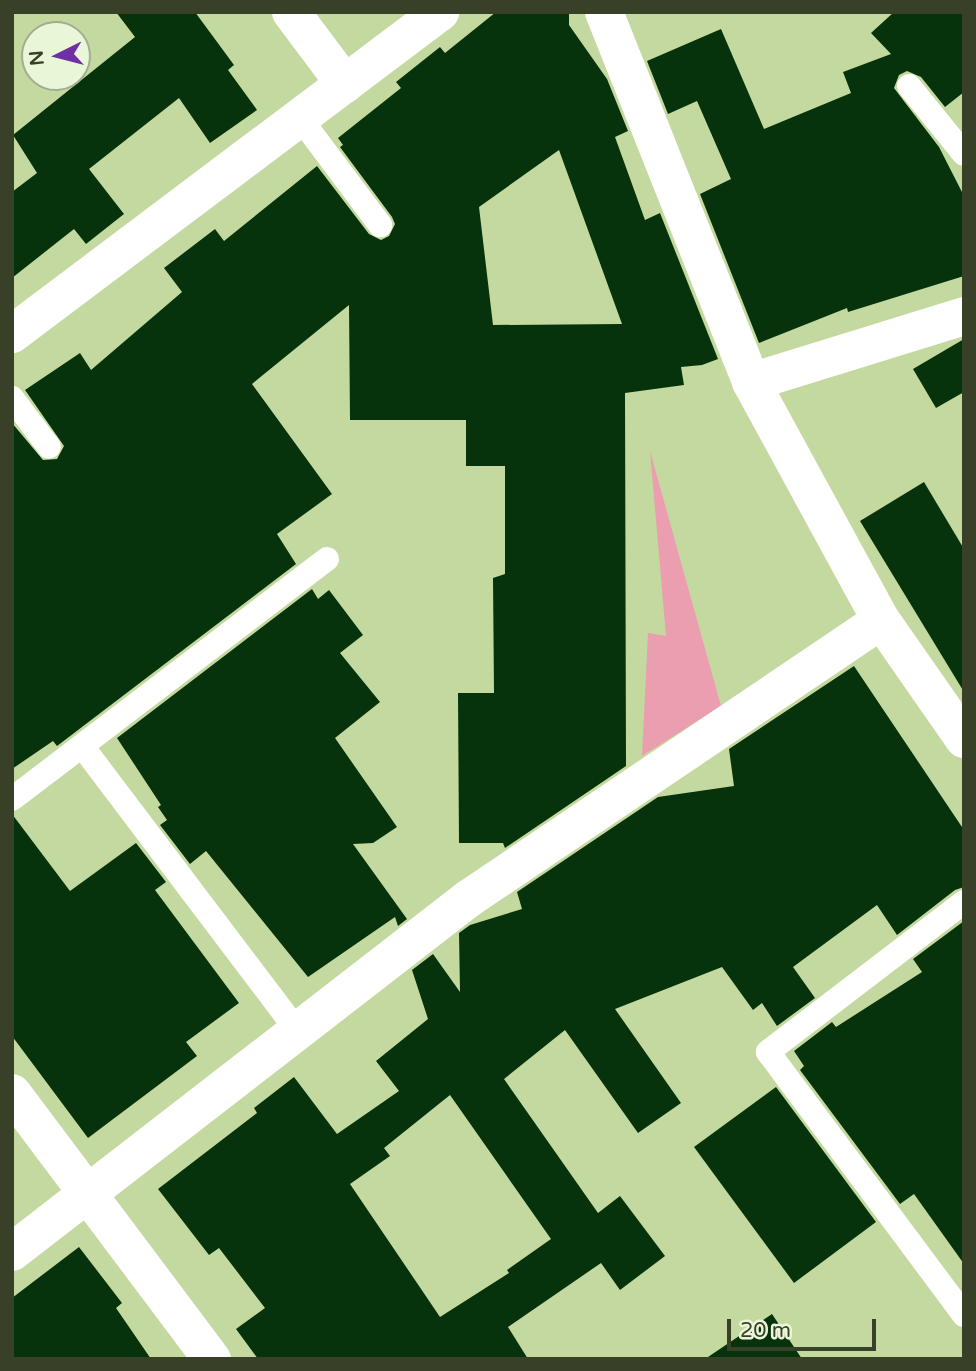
<!DOCTYPE html>
<style>
body{margin:0}
#map{position:relative;width:976px;height:1371px;overflow:hidden;background:#c4d99f;font-family:"Varela Round",sans-serif}
div>[style]{position:absolute}
.green>*{inset:0;background:#ea9eaf}
.building>*{inset:0;background:#06330b}
.service>*{height:24px;margin:-12px;padding:0 12px;transform-origin:12px;border-radius:12px;background:#fff}
.minor>*{height:38px;margin:-19px;padding:0 19px;transform-origin:19px;border-radius:19px;background:#fff}
span{translate:-50% -50%;white-space:nowrap;text-align:center;line-height:1.15;-webkit-text-stroke:7px #eaf6d8;paint-order:stroke}
.frame{position:absolute;inset:0;border:14px solid #384028;pointer-events:none}
.north{position:absolute;left:21px;top:21px;width:70px;height:70px;box-sizing:border-box;background:#eaf6d8;border:2px solid #a3ad92;border-radius:50%;rotate:264deg;font-size:19px;font-weight:700;line-height:28px;text-align:center;color:#384028}
.north::after{content:'';display:block;margin:auto;width:24px;height:32px;background:#6f30a5;clip-path:polygon(50% 0,100% 100%,50% 72%,0 100%)}
.scale{position:absolute;left:727px;top:1319px;width:149px;height:32px;box-sizing:border-box;border:4px solid #384028;border-top:0;padding-left:9px;font-size:21px;line-height:24px;white-space:nowrap;color:#384028;-webkit-text-stroke:5px #eaf6d8;paint-order:stroke}
</style>
<div id="map">
<div class="green">
<i style="clip-path:polygon(650px 451px,721px 706px,642px 756px,648px 633px,666px 636px)"></i>
</div>
<div class="building">
<i style="clip-path:polygon(116px 12px,195px 12px,234px 65px,228px 70px,257px 110px,210px 143px,179px 98px,89px 169px,124px 214px,86px 244px,74px 229px,12px 278px,12px 192px,37px 173px,13px 135px,135px 37px)"></i>
<i style="clip-path:polygon(evenodd,496px 12px,569px 12px,569px 25px,607px 79px,628px 131px,615px 137px,645px 220px,660px 213px,718px 359px,702px 365px,681px 367px,684px 385px,625px 393px,626px 766px,505px 848px,503px 843px,459px 843px,458px 693px,494px 693px,493px 578px,505px 574px,505px 466px,466px 466px,466px 420px,350px 420px,349px 305px,252px 384px,332px 494px,277px 534px,296px 564px,57px 746px,53px 741px,12px 769px,12px 423px,43px 460px,57px 459px,64px 446px,25px 390px,80px 353px,91px 370px,182px 292px,164px 268px,215px 229px,224px 241px,317px 166px,369px 234px,381px 240px,389px 236px,395px 224px,392px 217px,340px 147px,343px 145px,338px 138px,401px 88px,396px 82px,440px 47px,445px 53px,496px 12px,559px 150px,622px 324px,493px 325px,479px 207px,559px 150px)"></i>
<i style="clip-path:polygon(894px 12px,964px 12px,964px 92px,945px 107px,921px 77px,907px 71px,899px 75px,894px 88px,939px 147px,964px 196px,964px 276px,848px 312px,847px 308px,759px 343px,700px 194px,731px 179px,697px 101px,668px 114px,647px 61px,721px 29px,764px 129px,851px 93px,843px 72px,891px 54px,871px 33px)"></i>
<i style="clip-path:polygon(964px 339px,964px 392px,936px 408px,913px 369px)"></i>
<i style="clip-path:polygon(924px 482px,964px 549px,964px 692px,860px 521px)"></i>
<i style="clip-path:polygon(312px 589px,318px 599px,329px 590px,363px 635px,340px 653px,380px 702px,335px 738px,397px 827px,373px 843px,353px 844px,407px 919px,398px 926px,395px 917px,308px 977px,206px 851px,190px 864px,160px 825px,167px 820px,158px 807px,161px 805px,117px 738px)"></i>
<i style="clip-path:polygon(evenodd,854px 666px,964px 830px,964px 887px,955px 890px,897px 935px,877px 905px,793px 967px,815px 998px,777px 1026px,762px 1003px,753px 1010px,722px 967px,615px 1009px,681px 1103px,638px 1133px,565px 1030px,504px 1079px,598px 1213px,620px 1196px,665px 1256px,620px 1290px,601px 1263px,508px 1327px,528px 1359px,258px 1359px,236px 1329px,265px 1308px,219px 1248px,209px 1255px,158px 1189px,257px 1113px,254px 1108px,294px 1077px,337px 1134px,399px 1091px,376px 1061px,428px 1019px,412px 970px,433px 954px,460px 992px,459px 933px,470px 925px,522px 909px,517px 892px,658px 797px,734px 786px,729px 749px,854px 666px,450px 1095px,551px 1239px,507px 1270px,509px 1273px,440px 1317px,350px 1184px,390px 1156px,384px 1148px,450px 1095px)"></i>
<i style="clip-path:polygon(12px 814px,70px 891px,136px 843px,166px 882px,155px 890px,239px 1003px,186px 1042px,197px 1056px,88px 1138px,12px 1036px)"></i>
<i style="clip-path:polygon(964px 921px,964px 1264px,914px 1194px,900px 1204px,800px 1070px,804px 1066px,794px 1051px,832px 1022px,836px 1027px,922px 972px,913px 959px)"></i>
<i style="clip-path:polygon(776px 1087px,876px 1222px,794px 1283px,694px 1147px)"></i>
<i style="clip-path:polygon(79px 1247px,122px 1303px,116px 1308px,151px 1359px,12px 1359px,12px 1298px)"></i>
<i style="clip-path:polygon(772px 1314px,802px 1359px,705px 1359px)"></i>
</div>
<div class="service">
<i style="left:909px;top:86px;width:87px;rotate:51deg"></i>
<i style="left:300px;top:118px;width:134px;rotate:53.2deg"></i>
<i style="left:12px;top:398px;width:61px;rotate:52.9deg"></i>
<i style="left:82px;top:746px;width:360px;rotate:52.9deg"></i>
<i style="left:12px;top:799px;width:396px;rotate:-37.3deg"></i>
<i style="left:964px;top:902px;width:247px;rotate:142.6deg"></i>
<i style="left:768px;top:1052px;width:328px;rotate:53.3deg"></i>
</div>
<div class="minor">
<i style="left:291px;top:12px;width:90px;rotate:53.1deg"></i>
<i style="left:604px;top:12px;width:398px;rotate:68.3deg"></i>
<i style="left:751px;top:382px;width:271px;rotate:61.4deg"></i>
<i style="left:881px;top:620px;width:145px;rotate:55.1deg"></i>
<i style="left:12px;top:334px;width:536px;rotate:-36.96deg"></i>
<i style="left:751px;top:382px;width:223px;rotate:-17.2deg"></i>
<i style="left:12px;top:1093px;width:333px;rotate:53.1deg"></i>
<i style="left:12px;top:1252px;width:577px;rotate:-37.74deg"></i>
<i style="left:468px;top:899px;width:498px;rotate:-34deg"></i>
</div>
<div class="frame"></div>
<div class="north">N</div>
<div class="scale">20 m</div>
</div>
